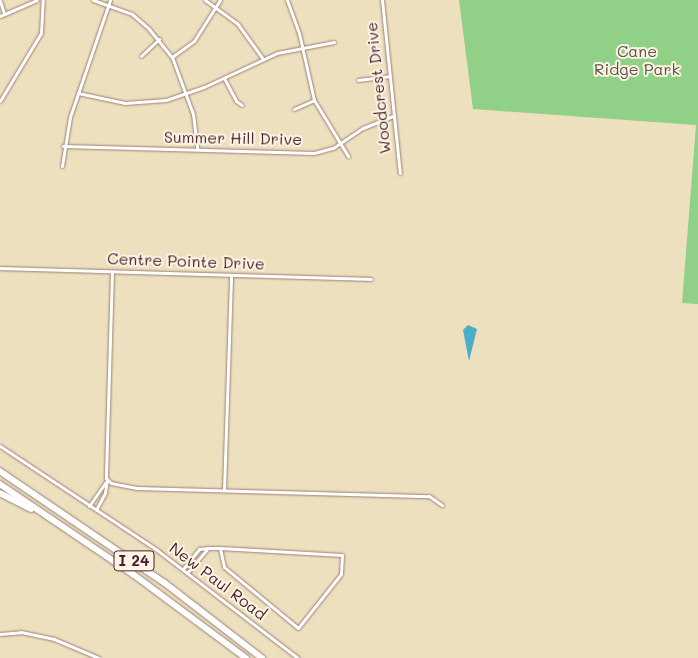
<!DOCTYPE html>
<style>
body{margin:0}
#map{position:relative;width:698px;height:658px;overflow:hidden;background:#ede0bf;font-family:Mali,sans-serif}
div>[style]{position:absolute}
.green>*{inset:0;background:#90d087}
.water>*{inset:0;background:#4badca}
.roads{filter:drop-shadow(0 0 1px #9c8075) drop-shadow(0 0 1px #9c8075)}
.street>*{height:3px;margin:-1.5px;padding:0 1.5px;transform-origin:1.5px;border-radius:1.5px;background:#fff}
.highway>*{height:5.5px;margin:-2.75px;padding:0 2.75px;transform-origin:2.75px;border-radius:2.75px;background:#fff}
span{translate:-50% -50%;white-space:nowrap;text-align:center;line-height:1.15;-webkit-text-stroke:4px #fcf5e5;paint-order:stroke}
.shield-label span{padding:1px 4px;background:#fcf5e5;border:1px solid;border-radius:4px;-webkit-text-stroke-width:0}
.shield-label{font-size:15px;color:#4a1f2b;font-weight:700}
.park-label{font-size:16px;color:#5f5447}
.street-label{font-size:16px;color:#4a1f2b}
</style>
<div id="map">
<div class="green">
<i style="clip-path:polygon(459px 0,698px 0,698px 304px,682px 303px,696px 125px,473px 109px)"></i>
</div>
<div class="water">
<i style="clip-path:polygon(468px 325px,477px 329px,469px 361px,463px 330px)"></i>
</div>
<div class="roads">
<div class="street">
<i style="left:93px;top:0;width:41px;rotate:19.7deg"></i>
<i style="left:132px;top:14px;width:23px;rotate:41deg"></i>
<i style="left:149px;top:29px;width:36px;rotate:51deg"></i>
<i style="left:172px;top:57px;width:61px;rotate:69.8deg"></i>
<i style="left:193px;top:114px;width:35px;rotate:83deg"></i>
<i style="left:205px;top:0;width:39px;rotate:36deg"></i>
<i style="left:237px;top:23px;width:44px;rotate:54.2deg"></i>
<i style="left:287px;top:0;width:35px;rotate:70deg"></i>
<i style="left:299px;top:33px;width:69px;rotate:77.4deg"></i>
<i style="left:314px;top:100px;width:66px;rotate:58.7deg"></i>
<i style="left:382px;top:0;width:174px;rotate:84.1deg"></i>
<i style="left:0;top:1px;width:13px;rotate:72deg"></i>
<i style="left:0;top:16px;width:40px;rotate:-23.4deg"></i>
<i style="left:141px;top:56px;width:25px;rotate:-43deg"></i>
<i style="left:172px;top:57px;width:27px;rotate:-36deg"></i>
<i style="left:194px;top:41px;width:49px;rotate:-57.6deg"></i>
<i style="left:224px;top:78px;width:26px;rotate:62deg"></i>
<i style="left:236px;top:101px;width:7px;rotate:34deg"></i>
<i style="left:358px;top:80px;width:31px;rotate:-7deg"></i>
<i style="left:78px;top:93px;width:48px;rotate:12deg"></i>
<i style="left:125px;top:103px;width:41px;rotate:-4.2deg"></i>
<i style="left:166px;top:100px;width:40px;rotate:-18.9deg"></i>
<i style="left:204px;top:87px;width:81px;rotate:-25deg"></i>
<i style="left:277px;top:53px;width:58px;rotate:-10.9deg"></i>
<i style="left:0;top:101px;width:79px;rotate:-58.9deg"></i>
<i style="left:41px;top:33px;width:33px;rotate:-87deg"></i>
<i style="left:294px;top:109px;width:22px;rotate:-24deg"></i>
<i style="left:63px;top:146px;width:251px;rotate:1.6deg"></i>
<i style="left:314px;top:153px;width:20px;rotate:-15deg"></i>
<i style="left:333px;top:148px;width:36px;rotate:-34deg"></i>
<i style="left:363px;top:128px;width:32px;rotate:-22deg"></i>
<i style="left:62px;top:166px;width:50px;rotate:-80.7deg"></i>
<i style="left:70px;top:117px;width:124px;rotate:-71.1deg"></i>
<i style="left:0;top:268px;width:371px;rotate:1.7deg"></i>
<i style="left:112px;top:272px;width:206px;rotate:91.7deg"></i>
<i style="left:106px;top:478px;width:7px;rotate:45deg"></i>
<i style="left:111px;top:483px;width:26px;rotate:11deg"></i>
<i style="left:137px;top:488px;width:292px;rotate:1.6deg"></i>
<i style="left:429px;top:496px;width:16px;rotate:35deg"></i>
<i style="left:0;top:446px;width:188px;rotate:33.5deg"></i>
<i style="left:157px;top:550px;width:178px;rotate:37.5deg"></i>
<i style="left:224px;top:490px;width:215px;rotate:-88.1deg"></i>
<i style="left:89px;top:506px;width:32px;rotate:-55deg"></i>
<i style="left:107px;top:480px;width:13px;rotate:99deg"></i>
<i style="left:105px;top:493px;width:19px;rotate:118deg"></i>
<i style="left:208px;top:548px;width:12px"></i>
<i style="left:220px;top:548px;width:122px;rotate:3.3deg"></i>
<i style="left:342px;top:555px;width:19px;rotate:93deg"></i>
<i style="left:341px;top:574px;width:69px;rotate:128.5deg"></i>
<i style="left:298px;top:628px;width:96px;rotate:-140.5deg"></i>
<i style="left:224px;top:567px;width:19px;rotate:-102deg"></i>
<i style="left:183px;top:569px;width:26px;rotate:-51deg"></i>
<i style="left:199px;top:549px;width:9px;rotate:-6deg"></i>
<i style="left:208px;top:548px;width:33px;rotate:130deg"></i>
<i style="left:0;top:634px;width:21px;rotate:-5deg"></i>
<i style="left:21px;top:632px;width:34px;rotate:12deg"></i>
<i style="left:54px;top:639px;width:49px;rotate:22.9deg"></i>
</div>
<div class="highway">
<i style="left:0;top:471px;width:199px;rotate:34.2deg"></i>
<i style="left:165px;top:583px;width:123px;rotate:37.7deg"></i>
<i style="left:0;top:484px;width:161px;rotate:34.1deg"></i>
<i style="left:133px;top:574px;width:141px;rotate:36.6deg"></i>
<i style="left:0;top:493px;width:35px;rotate:27deg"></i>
</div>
</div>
<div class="shield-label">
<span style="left:134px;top:561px">I 24</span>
</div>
<div class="park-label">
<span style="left:637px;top:60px">Cane<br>Ridge Park</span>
</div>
<div class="street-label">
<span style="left:378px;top:88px;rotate:-96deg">Woodcrest Drive</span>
<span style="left:233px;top:138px;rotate:1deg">Summer Hill Drive</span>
<span style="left:186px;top:261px;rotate:2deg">Centre Pointe Drive</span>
<span style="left:218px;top:581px;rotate:37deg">New Paul Road</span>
</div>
</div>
